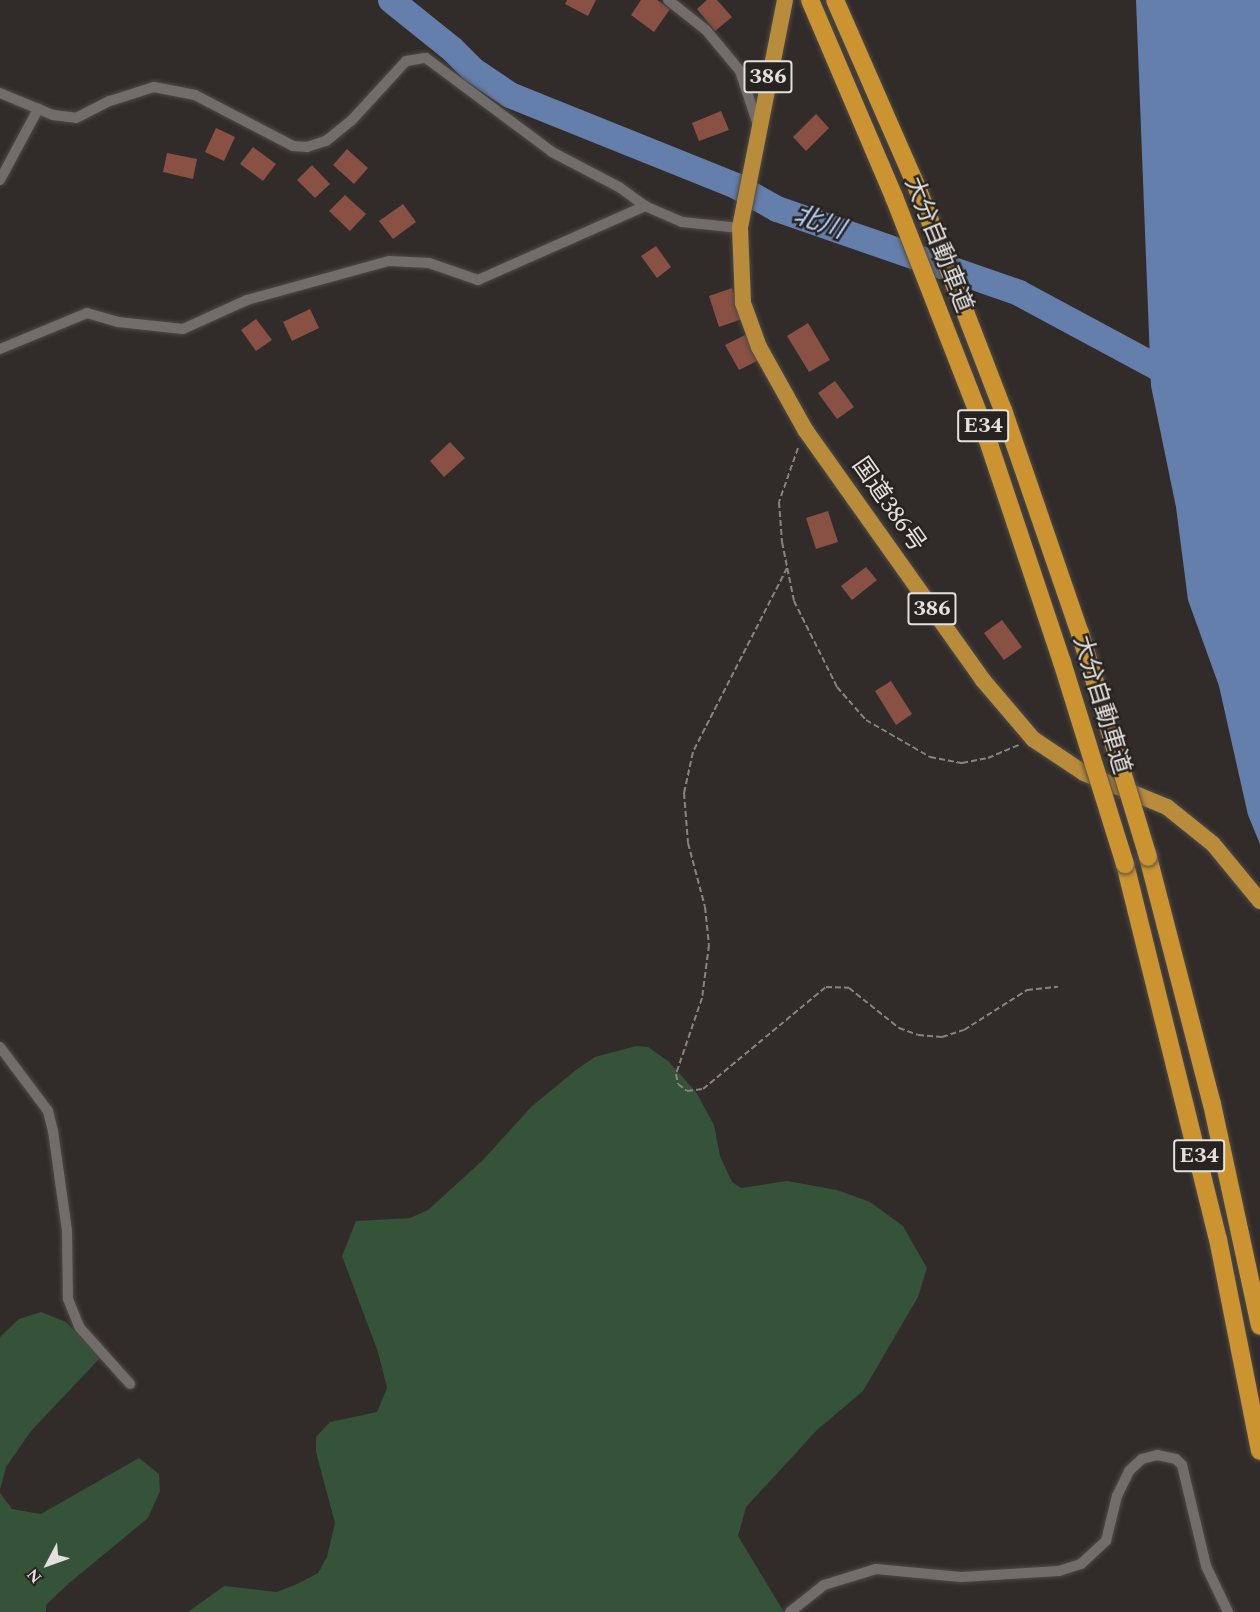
<!DOCTYPE html>
<meta charset="utf-8">
<style>
body{margin:0}
#map{position:relative;width:1260px;height:1612px;overflow:hidden;background:#312c29;font-family:Spectral,"Noto Sans JP",serif}
div>[style]{position:absolute}
.green>*{inset:0;background:#345338}
.water>*{inset:0;background:#657fad}
.river>*{height:26px;margin:-13px;padding:0 13px;transform-origin:13px;border-radius:13px;background:#657fad}
.building>*{inset:0;background:#885144}
.path>*{height:2px;margin-top:-1px;transform-origin:0;background:repeating-linear-gradient(90deg,#878381 0 6px,transparent 0 9px)}
.roads{filter:drop-shadow(0 0 2px #4e4a47) drop-shadow(0 0 2px #4e4a47)}
.minor>*{height:10px;margin:-5px;padding:0 5px;transform-origin:5px;border-radius:5px;background:#726d6a}
.trunk>*{height:16px;margin:-8px;padding:0 8px;transform-origin:8px;border-radius:8px;background:#b98c3c}
.motorway>*{height:18px;margin:-9px;padding:0 9px;transform-origin:9px;border-radius:9px;background:#cb9431}
.bridges{filter:drop-shadow(0 0 2px #4e4a47) drop-shadow(0 0 2px #4e4a47)}
.motorway-bridge>*{height:18px;margin:-9px;padding:0 9px;transform-origin:9px;border-radius:9px;background:#cb9431}
span{translate:-50% -50%;white-space:nowrap;text-align:center;line-height:1.15;-webkit-text-stroke:5px #272320;paint-order:stroke}
.shield-label span{padding:2px 4px;background:#272320;border:2px solid;border-radius:4px;-webkit-text-stroke-width:0}
.shield-label{font-size:22px;color:#e3e0de;font-weight:700}
.street-label{font-size:24px;color:#e3e0de}
.water-label{font-size:26px;color:#b9d0fb;font-style:italic}
.north{position:absolute;left:18px;top:1534px;width:60px;height:60px;-webkit-text-stroke:4px #272320;paint-order:stroke;rotate:229deg;font-size:16px;font-weight:700;line-height:24px;text-align:center;color:#e3e0de}
.north::after{content:'';display:block;margin:auto;width:21px;height:27px;background:#e3e0de;clip-path:polygon(50% 0,100% 100%,50% 72%,0 100%)}
</style>
<div id="map">
<div class="green">
<i style="clip-path:polygon(636px 1046px,648px 1047px,668px 1061px,696px 1092px,714px 1125px,720px 1156px,732px 1182px,741px 1188px,787px 1181px,837px 1190px,870px 1202px,903px 1226px,927px 1268px,918px 1297px,863px 1391px,817px 1430px,746px 1507px,738px 1536px,784px 1612px,188px 1612px,224px 1586px,277px 1592px,297px 1584px,318px 1573px,327px 1557px,335px 1523px,316px 1452px,316px 1437px,330px 1422px,377px 1412px,387px 1388px,378px 1352px,342px 1256px,356px 1221px,410px 1218px,428px 1210px,483px 1160px,531px 1107px,576px 1070px,595px 1057px)"></i>
<i style="clip-path:polygon(41px 1312px,66px 1322px,100px 1358px,31px 1431px,6px 1467px,0 1490px,0 1337px,19px 1319px)"></i>
<i style="clip-path:polygon(139px 1458px,159px 1474px,160px 1491px,148px 1518px,68px 1584px,46px 1605px,46px 1612px,0 1612px,0 1493px,12px 1509px,41px 1514px)"></i>
</div>
<div class="water">
<i style="clip-path:polygon(1136px 0,1260px 0,1260px 844px,1248px 815px,1219px 686px,1188px 600px,1176px 507px,1151px 386px)"></i>
</div>
<div class="river">
<i style="left:391px;top:0;width:78px;rotate:38.8deg"></i>
<i style="left:452px;top:49px;width:30px;rotate:45deg"></i>
<i style="left:473px;top:70px;width:45px;rotate:34deg"></i>
<i style="left:510px;top:95px;width:244px;rotate:21.9deg"></i>
<i style="left:736px;top:186px;width:47px;rotate:29.3deg"></i>
<i style="left:777px;top:209px;width:256px;rotate:19.1deg"></i>
<i style="left:1019px;top:293px;width:182px;rotate:28.3deg"></i>
</div>
<div class="building">
<i style="clip-path:polygon(567px 0,596px 0,588px 16px,565px 4px)"></i>
<i style="clip-path:polygon(641px 0,657px 0,670px 9px,654px 32px,631px 15px)"></i>
<i style="clip-path:polygon(707px 0,717px 0,732px 17px,715px 31px,697px 9px)"></i>
<i style="clip-path:polygon(721px 111px,729px 130px,699px 141px,692px 123px)"></i>
<i style="clip-path:polygon(816px 114px,829px 128px,806px 151px,793px 137px)"></i>
<i style="clip-path:polygon(216px 128px,235px 137px,224px 161px,205px 152px)"></i>
<i style="clip-path:polygon(253px 147px,276px 164px,263px 181px,240px 164px)"></i>
<i style="clip-path:polygon(347px 149px,368px 168px,354px 184px,333px 165px)"></i>
<i style="clip-path:polygon(167px 153px,197px 159px,193px 179px,163px 172px)"></i>
<i style="clip-path:polygon(312px 165px,330px 184px,315px 198px,297px 180px)"></i>
<i style="clip-path:polygon(345px 195px,366px 214px,350px 231px,329px 211px)"></i>
<i style="clip-path:polygon(403px 204px,416px 222px,393px 239px,379px 221px)"></i>
<i style="clip-path:polygon(656px 246px,671px 267px,657px 278px,641px 256px)"></i>
<i style="clip-path:polygon(732px 288px,742px 319px,719px 327px,709px 296px)"></i>
<i style="clip-path:polygon(310px 309px,319px 328px,292px 341px,283px 322px)"></i>
<i style="clip-path:polygon(256px 319px,272px 340px,256px 351px,241px 330px)"></i>
<i style="clip-path:polygon(808px 323px,830px 360px,809px 372px,787px 336px)"></i>
<i style="clip-path:polygon(747px 334px,761px 359px,739px 370px,725px 345px)"></i>
<i style="clip-path:polygon(835px 381px,854px 407px,837px 419px,818px 393px)"></i>
<i style="clip-path:polygon(450px 442px,465px 458px,444px 477px,430px 461px)"></i>
<i style="clip-path:polygon(828px 511px,838px 542px,816px 549px,806px 518px)"></i>
<i style="clip-path:polygon(866px 567px,877px 580px,852px 600px,841px 586px)"></i>
<i style="clip-path:polygon(1002px 620px,1022px 647px,1004px 660px,984px 633px)"></i>
<i style="clip-path:polygon(891px 681px,912px 714px,896px 725px,875px 691px)"></i>
</div>
<div class="path">
<i style="left:798px;top:448px;width:57px;rotate:109.4deg"></i>
<i style="left:779px;top:502px;width:40px;rotate:85.7deg"></i>
<i style="left:782px;top:542px;width:60px;rotate:78.5deg"></i>
<i style="left:794px;top:601px;width:96px;rotate:63.4deg"></i>
<i style="left:837px;top:687px;width:44px;rotate:48.7deg"></i>
<i style="left:866px;top:720px;width:74px;rotate:30deg"></i>
<i style="left:930px;top:757px;width:33px;rotate:11deg"></i>
<i style="left:962px;top:763px;width:26px;rotate:-11deg"></i>
<i style="left:988px;top:758px;width:34px;rotate:-23deg"></i>
<i style="left:787px;top:568px;width:207px;rotate:117.1deg"></i>
<i style="left:693px;top:752px;width:42px;rotate:102.4deg"></i>
<i style="left:684px;top:793px;width:50px;rotate:85.4deg"></i>
<i style="left:688px;top:843px;width:66px;rotate:75.1deg"></i>
<i style="left:705px;top:907px;width:38px;rotate:84deg"></i>
<i style="left:709px;top:945px;width:53px;rotate:97.5deg"></i>
<i style="left:702px;top:998px;width:80px;rotate:108.9deg"></i>
<i style="left:676px;top:1074px;width:10px;rotate:79deg"></i>
<i style="left:678px;top:1084px;width:11px;rotate:38deg"></i>
<i style="left:687px;top:1091px;width:16px;rotate:-7deg"></i>
<i style="left:703px;top:1089px;width:160px;rotate:-39.7deg"></i>
<i style="left:826px;top:987px;width:23px;rotate:2deg"></i>
<i style="left:849px;top:988px;width:64px;rotate:38.7deg"></i>
<i style="left:899px;top:1028px;width:20px;rotate:20deg"></i>
<i style="left:918px;top:1035px;width:24px;rotate:5deg"></i>
<i style="left:942px;top:1037px;width:23px;rotate:-18deg"></i>
<i style="left:964px;top:1030px;width:75px;rotate:-32.4deg"></i>
<i style="left:1027px;top:990px;width:31px;rotate:-6deg"></i>
</div>
<div class="roads">
<div class="minor">
<i style="left:668px;top:0;width:48px;rotate:38.3deg"></i>
<i style="left:706px;top:30px;width:53px;rotate:50.3deg"></i>
<i style="left:740px;top:71px;width:57px;rotate:71.6deg"></i>
<i style="left:0;top:93px;width:57px;rotate:22.5deg"></i>
<i style="left:53px;top:115px;width:23px;rotate:7deg"></i>
<i style="left:76px;top:118px;width:38px;rotate:-27deg"></i>
<i style="left:110px;top:101px;width:46px;rotate:-17.7deg"></i>
<i style="left:154px;top:87px;width:42px;rotate:11deg"></i>
<i style="left:195px;top:95px;width:110px;rotate:27.5deg"></i>
<i style="left:293px;top:146px;width:14px;rotate:4deg"></i>
<i style="left:307px;top:147px;width:20px;rotate:-18deg"></i>
<i style="left:326px;top:141px;width:32px;rotate:-39deg"></i>
<i style="left:351px;top:121px;width:81px;rotate:-47.5deg"></i>
<i style="left:406px;top:61px;width:20px;rotate:-9deg"></i>
<i style="left:426px;top:58px;width:157px;rotate:36.7deg"></i>
<i style="left:552px;top:152px;width:76px;rotate:27.6deg"></i>
<i style="left:619px;top:187px;width:32px;rotate:36deg"></i>
<i style="left:645px;top:206px;width:40px;rotate:23.4deg"></i>
<i style="left:682px;top:222px;width:58px;rotate:5.9deg"></i>
<i style="left:0;top:180px;width:81px;rotate:-61.8deg"></i>
<i style="left:0;top:349px;width:94px;rotate:-22.5deg"></i>
<i style="left:87px;top:313px;width:32px;rotate:16deg"></i>
<i style="left:118px;top:322px;width:65px;rotate:6.1deg"></i>
<i style="left:183px;top:329px;width:70px;rotate:-24.4deg"></i>
<i style="left:247px;top:300px;width:147px;rotate:-15.4deg"></i>
<i style="left:389px;top:261px;width:40px;rotate:2.9deg"></i>
<i style="left:429px;top:263px;width:52px;rotate:19.1deg"></i>
<i style="left:478px;top:280px;width:183px;rotate:-23.9deg"></i>
<i style="left:0;top:1047px;width:80px;rotate:53.1deg"></i>
<i style="left:48px;top:1111px;width:21px;rotate:76deg"></i>
<i style="left:53px;top:1131px;width:100px;rotate:82deg"></i>
<i style="left:67px;top:1230px;width:69px;rotate:89.2deg"></i>
<i style="left:68px;top:1299px;width:31px;rotate:68deg"></i>
<i style="left:80px;top:1328px;width:75px;rotate:48.2deg"></i>
<i style="left:790px;top:1612px;width:43px;rotate:-38.5deg"></i>
<i style="left:824px;top:1585px;width:54px;rotate:-17.1deg"></i>
<i style="left:876px;top:1569px;width:85px;rotate:5.4deg"></i>
<i style="left:961px;top:1577px;width:98px;rotate:-3.5deg"></i>
<i style="left:1059px;top:1571px;width:23px;rotate:-18deg"></i>
<i style="left:1081px;top:1564px;width:34px;rotate:-43deg"></i>
<i style="left:1106px;top:1541px;width:46px;rotate:-76.3deg"></i>
<i style="left:1117px;top:1496px;width:28px;rotate:-64deg"></i>
<i style="left:1129px;top:1471px;width:18px;rotate:-43deg"></i>
<i style="left:1142px;top:1459px;width:16px;rotate:-15deg"></i>
<i style="left:1157px;top:1455px;width:19px;rotate:12deg"></i>
<i style="left:1176px;top:1459px;width:8px;rotate:45deg"></i>
<i style="left:1182px;top:1465px;width:104px;rotate:76.6deg"></i>
<i style="left:1206px;top:1566px;width:51px;rotate:64.4deg"></i>
</div>
<div class="trunk">
<i style="left:785px;top:0;width:232px;rotate:101.2deg"></i>
<i style="left:740px;top:228px;width:75px;rotate:87.7deg"></i>
<i style="left:743px;top:303px;width:47px;rotate:70deg"></i>
<i style="left:759px;top:347px;width:96px;rotate:60.8deg"></i>
<i style="left:806px;top:431px;width:304px;rotate:54.6deg"></i>
<i style="left:982px;top:679px;width:79px;rotate:49.6deg"></i>
<i style="left:1033px;top:739px;width:61px;rotate:33.7deg"></i>
<i style="left:1084px;top:773px;width:90px;rotate:22.3deg"></i>
<i style="left:1167px;top:807px;width:59px;rotate:38.8deg"></i>
<i style="left:1213px;top:844px;width:74px;rotate:50.5deg"></i>
</div>
<div class="motorway">
<i style="left:1148px;top:857px;width:255px;rotate:75.5deg"></i>
<i style="left:1212px;top:1104px;width:227px;rotate:77.8deg"></i>
<i style="left:1125px;top:864px;width:386px;rotate:76.1deg"></i>
<i style="left:1218px;top:1239px;width:216px;rotate:78.8deg"></i>
</div>
</div>
<div class="bridges">
<div class="motorway-bridge">
<i style="left:810px;top:0;width:214px;rotate:66.9deg"></i>
<i style="left:894px;top:197px;width:243px;rotate:68.7deg"></i>
<i style="left:982px;top:423px;width:252px;rotate:71.5deg"></i>
<i style="left:1062px;top:662px;width:212px;rotate:72.7deg"></i>
<i style="left:835px;top:0;width:207px;rotate:66.4deg"></i>
<i style="left:918px;top:190px;width:236px;rotate:68.9deg"></i>
<i style="left:1003px;top:410px;width:236px;rotate:71deg"></i>
<i style="left:1080px;top:633px;width:234px;rotate:73.1deg"></i>
</div>
</div>
<div class="shield-label">
<span style="left:768px;top:77px">386</span>
<span style="left:983px;top:426px">E34</span>
<span style="left:932px;top:609px">386</span>
<span style="left:1199px;top:1156px">E34</span>
</div>
<div class="street-label">
<span style="left:938px;top:245px;rotate:68deg">大分自動車道</span>
<span style="left:888px;top:505px;rotate:55deg">国道386号</span>
<span style="left:1101px;top:705px;rotate:73deg">大分自動車道</span>
</div>
<div class="water-label">
<span style="left:819px;top:223px;rotate:19deg">北川</span>
</div>
<div class="north">N</div>
</div>
